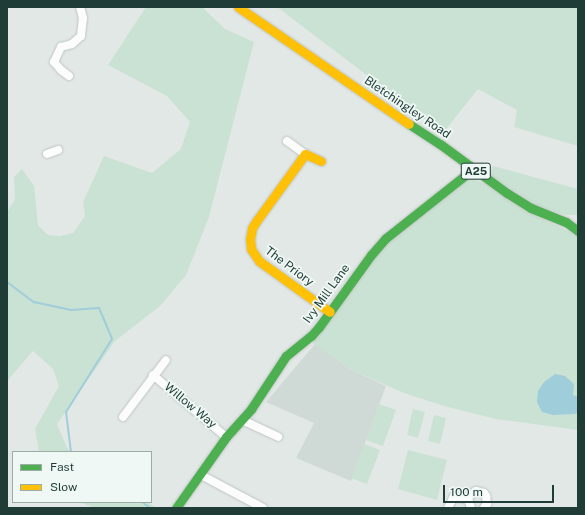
<!DOCTYPE html>
<style>
body{margin:0}
#map{position:relative;width:585px;height:515px;overflow:hidden;background:#e2e8e6;font-family:"Public Sans",sans-serif}
div>[style]{position:absolute}
.built>*{inset:0;background:#cfdad6}
.green>*{inset:0;background:#cae2d3}
.water>*{inset:0;background:#a0cdda}
.stream>*{height:2px;margin:-1px;padding:0 1px;transform-origin:1px;border-radius:1px;background:#a0cdda}
.roads{filter:drop-shadow(0 0 1px #bfc5c3) drop-shadow(0 0 1px #bfc5c3)}
.street>*{height:8px;margin:-4px;padding:0 4px;transform-origin:4px;border-radius:4px;background:#fbfcfb}
.fast>*{height:9px;margin:-4.5px;padding:0 4.5px;transform-origin:4.5px;border-radius:4.5px;background:#4caf50}
.slow>*{height:9px;margin:-4.5px;padding:0 4.5px;transform-origin:4.5px;border-radius:4.5px;background:#ffc107}
span{translate:-50% -50%;white-space:nowrap;text-align:center;line-height:1.15;-webkit-text-stroke:3.5px #eff8f4;paint-order:stroke}
.shield-label span{padding:1px 3px;background:#eff8f4;border:1px solid;border-radius:3px;-webkit-text-stroke-width:0}
.shield-label{font-size:11px;color:#1f3c37;font-weight:700}
.street-label{font-size:12px;color:#1f3c37}
.frame{position:absolute;inset:0;border:8px solid #1f3c37;pointer-events:none}
.legend{position:absolute;left:12px;top:451px;width:140px;height:52px;box-sizing:border-box;background:#eff8f4;border:1px solid #9cada8;margin:0;padding:5px 7px;list-style:none;font-size:12px;color:#1f3c37}
.legend li{display:flex;align-items:center;gap:8px;height:20px}
.legend b{width:20px;border:1px solid #9cada8}
.scale{position:absolute;left:443px;top:485px;width:111px;height:18px;box-sizing:border-box;border:2px solid #1f3c37;border-top:0;padding-left:5px;font-size:12px;line-height:14px;white-space:nowrap;color:#1f3c37;-webkit-text-stroke:3px #eff8f4;paint-order:stroke}
</style>
<div id="map">
<div class="built">
<i style="clip-path:polygon(315px 344px,350px 369px,386px 386px,351px 481px,296px 458px,314px 423px,266px 402px)"></i>
</div>
<div class="green">
<i style="clip-path:polygon(146px 7px,202px 7px,225px 29px,254px 42px,209px 217px,186px 275px,160px 306px,115px 341px,57px 424px,67px 448px,71px 452px,39px 452px,35px 429px,59px 386px,53px 369px,33px 351px,7px 381px,7px 212px,15px 199px,14px 177px,22px 169px,34px 186px,38px 225px,48px 235px,60px 236px,73px 233px,85px 216px,83px 202px,104px 156px,152px 173px,181px 149px,190px 122px,167px 96px,108px 65px)"></i>
<i style="clip-path:polygon(277px 7px,578px 7px,578px 146px,514px 127px,517px 110px,478px 89px,443px 133px)"></i>
<i style="clip-path:polygon(493px 166px,578px 189px,578px 215px,566px 215px,539px 207px,489px 175px)"></i>
<i style="clip-path:polygon(473px 179px,485px 184px,522px 209px,578px 236px,578px 430px,496px 419px,444px 406px,404px 393px,350px 369px,309px 340px,382px 246px,463px 182px)"></i>
<i style="clip-path:polygon(379px 404px,396px 410px,383px 446px,366px 440px)"></i>
<i style="clip-path:polygon(413px 409px,425px 412px,418px 438px,407px 435px)"></i>
<i style="clip-path:polygon(434px 415px,446px 418px,440px 444px,428px 441px)"></i>
<i style="clip-path:polygon(364px 444px,380px 450px,367px 484px,351px 478px)"></i>
<i style="clip-path:polygon(408px 450px,447px 460px,437px 500px,398px 489px)"></i>
<i style="clip-path:polygon(79px 502px,148px 502px,156px 508px,95px 508px)"></i>
</div>
<div class="water">
<i style="clip-path:polygon(555px 374px,565px 376px,574px 384px,573px 395px,578px 397px,578px 412px,575px 414px,553px 415px,542px 412px,537px 402px,538px 391px,544px 382px)"></i>
</div>
<div class="stream">
<i style="left:7px;top:282px;width:34px;rotate:37deg"></i>
<i style="left:34px;top:302px;width:38px;rotate:12deg"></i>
<i style="left:71px;top:310px;width:28px;rotate:-4deg"></i>
<i style="left:99px;top:308px;width:34px;rotate:67deg"></i>
<i style="left:112px;top:339px;width:86px;rotate:122.2deg"></i>
<i style="left:66px;top:412px;width:40px;rotate:82.9deg"></i>
<i style="left:142px;top:502px;width:10px;rotate:37deg"></i>
</div>
<div class="roads">
<div class="street">
<i style="left:69px;top:76px;width:10px;rotate:-143deg"></i>
<i style="left:61px;top:70px;width:11px;rotate:-131deg"></i>
<i style="left:54px;top:62px;width:17px;rotate:-65deg"></i>
<i style="left:61px;top:47px;width:11px;rotate:-15deg"></i>
<i style="left:72px;top:44px;width:12px;rotate:-42deg"></i>
<i style="left:81px;top:36px;width:18px;rotate:-84deg"></i>
<i style="left:83px;top:18px;width:11px;rotate:-105deg"></i>
<i style="left:287px;top:141px;width:22px;rotate:36deg"></i>
<i style="left:47px;top:154px;width:12px;rotate:-20deg"></i>
<i style="left:153px;top:375px;width:96px;rotate:40.3deg"></i>
<i style="left:123px;top:417px;width:71px;rotate:-53deg"></i>
<i style="left:242px;top:420px;width:40px;rotate:25deg"></i>
<i style="left:201px;top:475px;width:70px;rotate:28deg"></i>
<i style="left:448px;top:508px;width:13px;rotate:-63deg"></i>
<i style="left:454px;top:496px;width:15px;rotate:16deg"></i>
<i style="left:471px;top:508px;width:10px;rotate:-107deg"></i>
<i style="left:468px;top:498px;width:4px;rotate:-56deg"></i>
<i style="left:470px;top:495px;width:7px;rotate:-34deg"></i>
<i style="left:476px;top:491px;width:8px;rotate:14deg"></i>
<i style="left:484px;top:493px;width:4px;rotate:56deg"></i>
<i style="left:486px;top:496px;width:8px;rotate:83deg"></i>
<i style="left:487px;top:504px;width:5px;rotate:127deg"></i>
</div>
<div class="fast">
<i style="left:409px;top:124px;width:37px;rotate:33deg"></i>
<i style="left:440px;top:144px;width:83px;rotate:36.2deg"></i>
<i style="left:507px;top:193px;width:28px;rotate:32deg"></i>
<i style="left:531px;top:208px;width:38px;rotate:22deg"></i>
<i style="left:566px;top:222px;width:15px;rotate:37deg"></i>
<i style="left:176px;top:508px;width:87px;rotate:-54.8deg"></i>
<i style="left:226px;top:437px;width:38px;rotate:-48deg"></i>
<i style="left:251px;top:409px;width:64px;rotate:-56.6deg"></i>
<i style="left:286px;top:356px;width:32px;rotate:-39deg"></i>
<i style="left:311px;top:336px;width:12px;rotate:-48deg"></i>
<i style="left:319px;top:327px;width:89px;rotate:-54.2deg"></i>
<i style="left:371px;top:255px;width:23px;rotate:-49deg"></i>
<i style="left:386px;top:238px;width:111px;rotate:-38.4deg"></i>
</div>
<div class="slow">
<i style="left:238px;top:7px;width:207px;rotate:34.4deg"></i>
<i style="left:321px;top:161px;width:17px;rotate:-156deg"></i>
<i style="left:305px;top:154px;width:82px;rotate:126deg"></i>
<i style="left:257px;top:220px;width:9px;rotate:122deg"></i>
<i style="left:252px;top:228px;width:11px;rotate:100deg"></i>
<i style="left:250px;top:239px;width:10px;rotate:84deg"></i>
<i style="left:251px;top:249px;width:14px;rotate:56deg"></i>
<i style="left:259px;top:261px;width:87px;rotate:35.7deg"></i>
</div>
</div>
<div class="shield-label">
<span style="left:476px;top:171px">A25</span>
</div>
<div class="street-label">
<span style="left:407px;top:108px;rotate:34deg">Bletchingley Road</span>
<span style="left:289px;top:267px;rotate:37deg">The Priory</span>
<span style="left:327px;top:294px;rotate:-54deg">Ivy Mill Lane</span>
<span style="left:190px;top:406px;rotate:40deg">Willow Way</span>
</div>
<div class="frame"></div>
<ul class="legend">
<li><b style="height:5px;background:#4caf50"></b>Fast</li>
<li><b style="height:5px;background:#ffc107"></b>Slow</li>
</ul>
<div class="scale">100 m</div>
</div>
